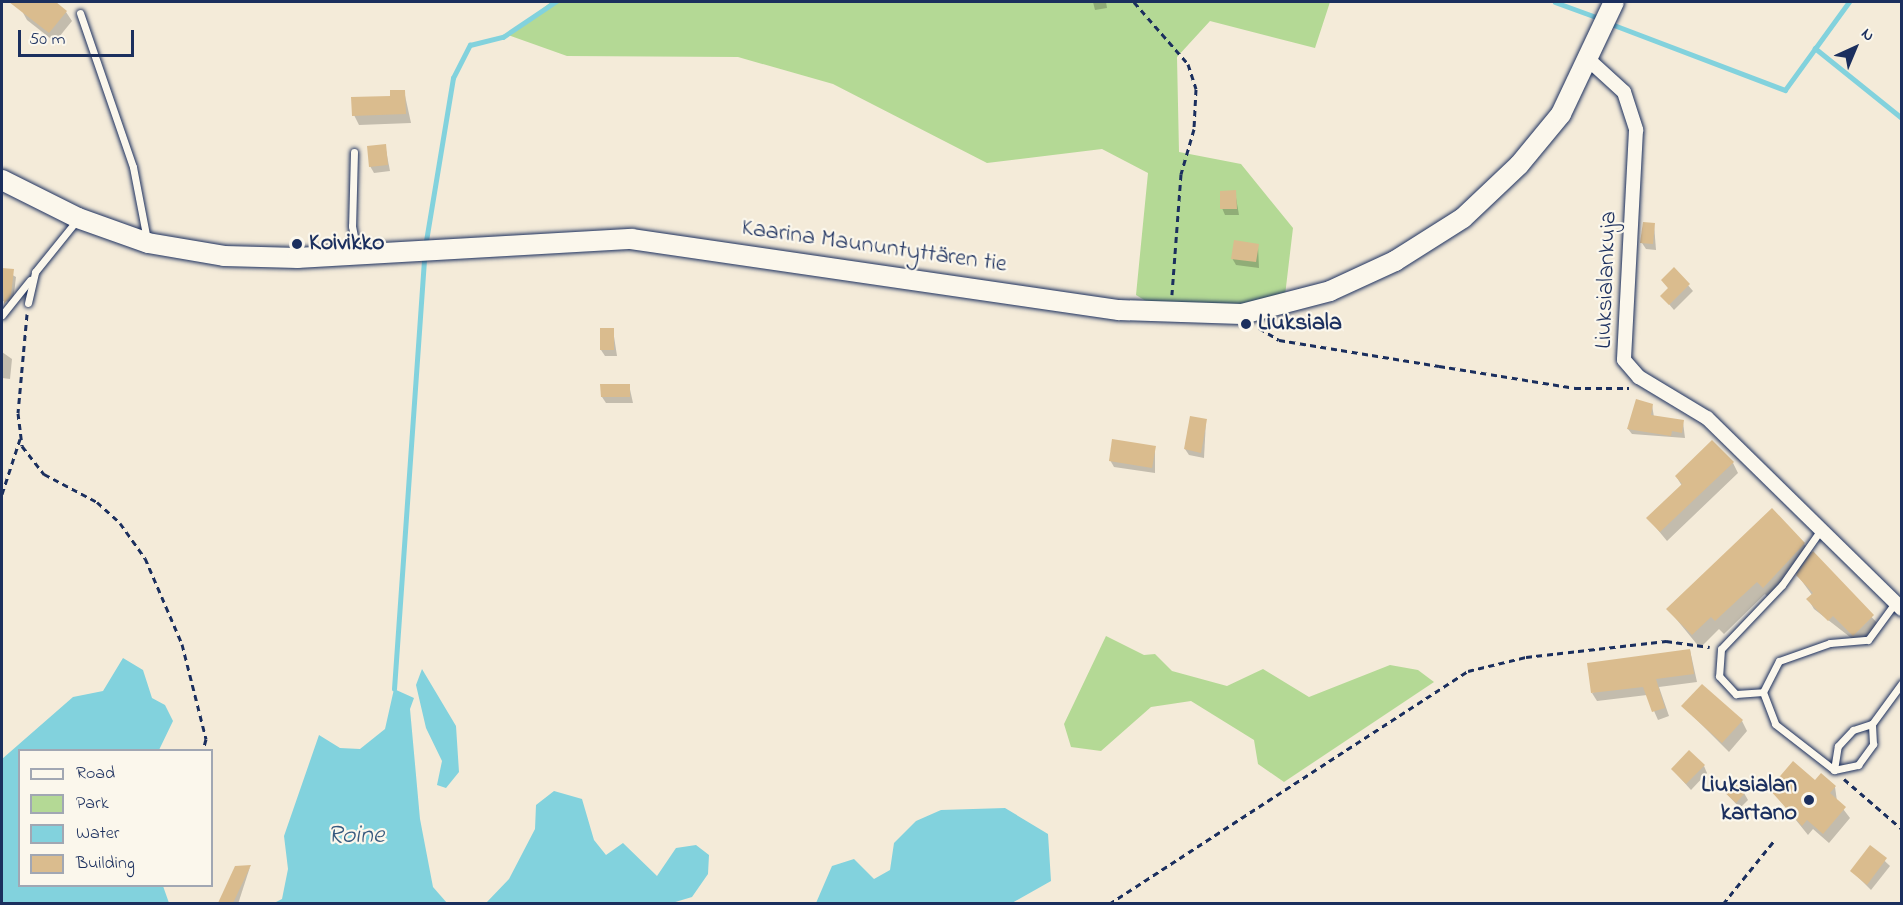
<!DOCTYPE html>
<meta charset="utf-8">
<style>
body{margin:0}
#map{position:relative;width:1903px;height:905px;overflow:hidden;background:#f4ebd9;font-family:"Indie Flower",sans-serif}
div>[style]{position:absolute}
.green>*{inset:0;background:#b4d995}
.water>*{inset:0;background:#82d2dd}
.shadow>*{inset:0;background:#0003}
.stream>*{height:4.5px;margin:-2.25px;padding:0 2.25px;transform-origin:2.25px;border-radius:2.25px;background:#82d2dd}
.building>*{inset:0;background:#dabc8e}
.path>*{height:3px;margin-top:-1.5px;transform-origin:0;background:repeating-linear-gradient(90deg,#1b2f5e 0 6px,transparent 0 10.5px)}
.roads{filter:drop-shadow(0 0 2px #1b2f5e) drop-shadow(0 0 2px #1b2f5e)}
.service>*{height:7px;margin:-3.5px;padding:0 3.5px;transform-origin:3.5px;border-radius:3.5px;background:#fbf7ec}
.minor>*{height:14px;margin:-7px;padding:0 7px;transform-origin:7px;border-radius:7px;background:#fbf7ec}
.secondary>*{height:20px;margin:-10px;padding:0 10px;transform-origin:10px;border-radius:10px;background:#fbf7ec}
.dots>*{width:16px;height:16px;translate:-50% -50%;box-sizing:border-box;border:3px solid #fbf7ec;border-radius:50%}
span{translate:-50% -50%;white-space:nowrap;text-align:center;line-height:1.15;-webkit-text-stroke:4.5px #fbf7ec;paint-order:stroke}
.poi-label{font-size:24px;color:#1b2f5e;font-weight:700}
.left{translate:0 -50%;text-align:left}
.right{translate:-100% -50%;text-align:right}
.street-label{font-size:24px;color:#1b2f5e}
.water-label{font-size:26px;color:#35587e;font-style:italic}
.frame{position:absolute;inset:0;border:3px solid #1b2f5e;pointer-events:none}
.legend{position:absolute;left:18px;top:749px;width:195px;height:138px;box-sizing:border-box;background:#fbf7ec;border:2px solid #a1a7b3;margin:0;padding:8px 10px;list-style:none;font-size:18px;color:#1b2f5e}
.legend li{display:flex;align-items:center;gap:12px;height:30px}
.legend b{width:30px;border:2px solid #a1a7b3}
.north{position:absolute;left:1825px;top:18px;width:60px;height:60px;-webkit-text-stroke:4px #fbf7ec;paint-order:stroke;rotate:44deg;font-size:16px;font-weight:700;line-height:24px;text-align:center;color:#1b2f5e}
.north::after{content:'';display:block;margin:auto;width:21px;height:27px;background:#1b2f5e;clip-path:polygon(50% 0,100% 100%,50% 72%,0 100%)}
.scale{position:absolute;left:18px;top:30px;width:116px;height:27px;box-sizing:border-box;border:3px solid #1b2f5e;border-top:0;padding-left:8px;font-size:18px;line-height:21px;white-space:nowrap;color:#1b2f5e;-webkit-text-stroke:4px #fbf7ec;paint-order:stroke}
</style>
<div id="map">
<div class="green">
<i style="clip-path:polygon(551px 2px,1330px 2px,1315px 48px,1210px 21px,1177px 57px,1179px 152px,1241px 164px,1293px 228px,1284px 304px,1169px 315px,1136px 295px,1148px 173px,1102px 149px,987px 163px,833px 84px,738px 57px,567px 56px,508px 35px)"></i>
<i style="clip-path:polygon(1106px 636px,1144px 655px,1155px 654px,1172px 671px,1227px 686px,1263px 669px,1309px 697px,1390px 665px,1418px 670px,1434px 682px,1284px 782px,1258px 764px,1254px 740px,1191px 701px,1151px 707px,1101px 751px,1071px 747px,1064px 724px)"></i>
</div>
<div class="water">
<i style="clip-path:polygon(123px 658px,143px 670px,152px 698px,165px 705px,173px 721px,159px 750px,20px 750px,20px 886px,163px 886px,169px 903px,2px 903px,2px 759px,73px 697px,103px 691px)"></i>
<i style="clip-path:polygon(422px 669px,456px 726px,459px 772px,446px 788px,437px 785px,442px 761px,426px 728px,416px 685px)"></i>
<i style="clip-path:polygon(394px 689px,414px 698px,410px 709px,420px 819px,433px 887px,447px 903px,274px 903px,282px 899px,288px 869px,284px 836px,319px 735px,340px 748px,360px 749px,385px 729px)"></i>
<i style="clip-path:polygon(554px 791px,582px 799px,594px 840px,606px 855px,623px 843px,657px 876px,676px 848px,696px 845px,709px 855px,708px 874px,692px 897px,672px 903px,486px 903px,509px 879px,535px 829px,536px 805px)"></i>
<i style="clip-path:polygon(1005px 808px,1048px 834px,1051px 881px,1012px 903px,816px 903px,832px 866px,854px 859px,874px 879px,890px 870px,894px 843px,916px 821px,941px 810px)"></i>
</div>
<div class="shadow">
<i style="clip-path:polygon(29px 2px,53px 2px,66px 12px,72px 21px,55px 42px,27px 20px,22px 11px)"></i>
<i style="clip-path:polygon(1093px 2px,1106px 2px,1107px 8px,1095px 10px)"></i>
<i style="clip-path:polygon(404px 91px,411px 123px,359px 125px,354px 115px)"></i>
<i style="clip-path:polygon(385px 145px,390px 171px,374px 173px,370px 166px)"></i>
<i style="clip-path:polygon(1235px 192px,1239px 215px,1225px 215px,1222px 208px)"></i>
<i style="clip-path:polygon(1654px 224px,1656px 250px,1646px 249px,1642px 243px)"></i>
<i style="clip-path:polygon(1258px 246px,1259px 268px,1236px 265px,1232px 258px)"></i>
<i style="clip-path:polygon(2px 269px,16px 277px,13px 302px,2px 301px)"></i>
<i style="clip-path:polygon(1674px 269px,1693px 291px,1674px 310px,1662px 296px,1669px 289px,1662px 280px)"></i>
<i style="clip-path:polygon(613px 330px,617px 356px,605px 356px,601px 350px)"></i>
<i style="clip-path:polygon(2px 352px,12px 359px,10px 379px,2px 378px)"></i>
<i style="clip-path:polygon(629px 385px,633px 403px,606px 403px,602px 397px)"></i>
<i style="clip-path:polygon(1652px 405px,1654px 417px,1683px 422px,1685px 438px,1632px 434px,1628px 429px)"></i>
<i style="clip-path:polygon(1206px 421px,1204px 458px,1189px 455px,1185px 449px)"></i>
<i style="clip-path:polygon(1155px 448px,1155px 473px,1114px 467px,1110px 460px)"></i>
<i style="clip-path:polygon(1733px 463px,1738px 473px,1667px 541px,1648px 518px,1682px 486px,1676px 476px)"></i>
<i style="clip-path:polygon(1804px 544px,1879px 625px,1859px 644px,1814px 609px,1808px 599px,1812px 595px,1796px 573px,1772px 601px,1765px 594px,1724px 634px,1719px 629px,1700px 648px,1668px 609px)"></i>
<i style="clip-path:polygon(1690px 650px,1697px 682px,1659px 687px,1669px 716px,1658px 720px,1647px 695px,1597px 701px,1592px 693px)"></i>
<i style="clip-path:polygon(1683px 706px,1742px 721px,1747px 731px,1729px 752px)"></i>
<i style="clip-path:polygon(1704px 766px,1707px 773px,1691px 790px,1673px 770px)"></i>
<i style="clip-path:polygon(1815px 782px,1835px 787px,1837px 801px,1850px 818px,1829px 843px,1813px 829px,1808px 835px,1771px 789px)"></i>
<i style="clip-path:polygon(1723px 790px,1744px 793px,1748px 800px,1740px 808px)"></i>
<i style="clip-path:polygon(1870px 847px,1890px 866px,1871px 890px,1852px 871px)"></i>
<i style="clip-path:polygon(250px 867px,238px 904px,226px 901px)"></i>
</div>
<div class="stream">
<i style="left:1555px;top:2px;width:47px;rotate:20deg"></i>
<i style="left:1614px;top:25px;width:183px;rotate:20.8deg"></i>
<i style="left:1785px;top:90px;width:109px;rotate:-54deg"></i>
<i style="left:1815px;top:48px;width:112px;rotate:38.8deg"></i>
<i style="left:425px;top:247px;width:171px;rotate:-80.6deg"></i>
<i style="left:453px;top:78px;width:37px;rotate:-63deg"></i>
<i style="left:470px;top:45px;width:34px;rotate:-14deg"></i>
<i style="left:503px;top:37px;width:63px;rotate:-33.9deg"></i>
<i style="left:394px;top:689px;width:435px;rotate:-86deg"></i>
</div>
<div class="building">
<i style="clip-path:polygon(9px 2px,56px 2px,67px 11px,49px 33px)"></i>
<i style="clip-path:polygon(390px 90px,405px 90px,406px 114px,352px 116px,351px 97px,390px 96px)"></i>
<i style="clip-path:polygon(386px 144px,388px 165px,369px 167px,367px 146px)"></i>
<i style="clip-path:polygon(1236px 190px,1237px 209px,1220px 209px,1220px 191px)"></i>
<i style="clip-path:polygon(1643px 222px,1655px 223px,1653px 244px,1640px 243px)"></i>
<i style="clip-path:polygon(1234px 240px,1259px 244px,1256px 262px,1231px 259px)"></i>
<i style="clip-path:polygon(1674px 267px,1690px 284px,1669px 305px,1660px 296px,1668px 288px,1661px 280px)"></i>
<i style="clip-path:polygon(2px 268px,14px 269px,11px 295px,4px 304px)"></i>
<i style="clip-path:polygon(600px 328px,614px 328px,614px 350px,600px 350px)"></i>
<i style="clip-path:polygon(600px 384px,630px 384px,630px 397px,601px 397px)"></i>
<i style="clip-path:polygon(1636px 399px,1653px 404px,1651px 415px,1684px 420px,1682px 433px,1672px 431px,1671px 436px,1627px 429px)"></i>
<i style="clip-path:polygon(1190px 416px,1207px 419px,1201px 453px,1184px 449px)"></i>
<i style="clip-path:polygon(1112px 439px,1156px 446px,1152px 468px,1109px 461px)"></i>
<i style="clip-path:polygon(1712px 440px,1734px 462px,1660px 532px,1646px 518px,1682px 484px,1675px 476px)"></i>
<i style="clip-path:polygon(1772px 508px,1805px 543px,1763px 588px,1757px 582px,1715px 621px,1711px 617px,1692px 635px,1666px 609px)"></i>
<i style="clip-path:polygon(1813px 551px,1874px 615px,1853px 636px,1833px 616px,1828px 621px,1806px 599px,1813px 593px,1796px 575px)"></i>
<i style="clip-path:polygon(1690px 649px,1694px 674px,1656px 679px,1665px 708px,1652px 712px,1643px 687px,1591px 693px,1587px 663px)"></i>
<i style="clip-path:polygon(1702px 684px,1743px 720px,1722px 743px,1681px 706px)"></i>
<i style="clip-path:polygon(1689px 750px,1705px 765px,1686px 784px,1671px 769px)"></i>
<i style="clip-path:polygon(1793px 761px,1815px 780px,1821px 773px,1836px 786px,1830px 793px,1846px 807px,1823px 834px,1807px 820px,1802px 826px,1769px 789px)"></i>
<i style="clip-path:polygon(1731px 779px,1745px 793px,1736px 803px,1721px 789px)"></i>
<i style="clip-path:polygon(1870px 845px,1887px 858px,1867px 885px,1850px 871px)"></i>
<i style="clip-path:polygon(251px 865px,233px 903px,218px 903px,235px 866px)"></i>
</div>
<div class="path">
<i style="left:1134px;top:2px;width:82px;rotate:48.9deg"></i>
<i style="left:1188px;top:64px;width:26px;rotate:72deg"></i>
<i style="left:1196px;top:89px;width:40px;rotate:92.9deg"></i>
<i style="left:1194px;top:129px;width:47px;rotate:106.1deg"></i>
<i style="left:1181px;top:174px;width:121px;rotate:94.3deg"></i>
<i style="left:27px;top:314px;width:99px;rotate:95.2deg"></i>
<i style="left:18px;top:413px;width:33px;rotate:83deg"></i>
<i style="left:22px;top:446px;width:36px;rotate:52deg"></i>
<i style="left:44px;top:474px;width:60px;rotate:27.8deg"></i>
<i style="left:97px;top:502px;width:31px;rotate:42deg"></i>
<i style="left:120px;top:523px;width:43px;rotate:54.5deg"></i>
<i style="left:145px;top:558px;width:94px;rotate:66.7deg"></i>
<i style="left:182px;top:644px;width:98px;rotate:75.8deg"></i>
<i style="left:206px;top:739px;width:11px;rotate:105deg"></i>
<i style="left:1259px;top:328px;width:23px;rotate:31deg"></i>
<i style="left:1279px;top:340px;width:162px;rotate:9.2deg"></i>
<i style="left:1439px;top:366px;width:138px;rotate:9.2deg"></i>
<i style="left:1575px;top:388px;width:54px"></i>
<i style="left:2px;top:494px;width:58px;rotate:-71.9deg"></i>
<i style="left:1844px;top:779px;width:77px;rotate:40.8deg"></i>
<i style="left:1109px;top:904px;width:428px;rotate:-33deg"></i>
<i style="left:1468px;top:671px;width:60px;rotate:-13.6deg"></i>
<i style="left:1526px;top:657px;width:141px;rotate:-6.5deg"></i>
<i style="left:1666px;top:641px;width:44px;rotate:7.8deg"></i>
<i style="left:1723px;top:904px;width:80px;rotate:-51.1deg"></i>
</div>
<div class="roads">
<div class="service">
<i style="left:80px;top:13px;width:163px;rotate:71deg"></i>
<i style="left:133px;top:167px;width:74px;rotate:79.1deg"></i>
<i style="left:354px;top:152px;width:74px;rotate:91.5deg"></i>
<i style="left:352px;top:226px;width:26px;rotate:79deg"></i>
<i style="left:28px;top:303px;width:32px;rotate:-77deg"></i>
<i style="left:35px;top:272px;width:67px;rotate:-51.1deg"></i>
<i style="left:2px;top:315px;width:45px;rotate:-51.3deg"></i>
<i style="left:1820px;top:531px;width:66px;rotate:125.1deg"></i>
<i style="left:1782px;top:585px;width:88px;rotate:133.6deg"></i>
<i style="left:1721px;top:649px;width:27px;rotate:94deg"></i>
<i style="left:1719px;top:676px;width:25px;rotate:47deg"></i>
<i style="left:1736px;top:694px;width:27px;rotate:-4deg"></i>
<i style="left:1763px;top:692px;width:35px;rotate:-63deg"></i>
<i style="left:1779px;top:661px;width:54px;rotate:-19.4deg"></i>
<i style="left:1830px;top:643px;width:38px;rotate:-5deg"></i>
<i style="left:1868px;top:640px;width:46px;rotate:-53.9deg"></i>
<i style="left:1763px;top:692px;width:34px;rotate:69deg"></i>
<i style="left:1775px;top:724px;width:75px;rotate:37.9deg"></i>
<i style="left:1834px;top:770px;width:24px;rotate:-81deg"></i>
<i style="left:1838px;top:746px;width:22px;rotate:-47deg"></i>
<i style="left:1853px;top:730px;width:20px;rotate:-18deg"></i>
<i style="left:1872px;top:724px;width:51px;rotate:-53.8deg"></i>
<i style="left:1834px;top:770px;width:25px;rotate:-12deg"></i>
<i style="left:1858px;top:765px;width:26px;rotate:-54deg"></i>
<i style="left:1873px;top:744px;width:20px;rotate:-93deg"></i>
</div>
<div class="minor">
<i style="left:1590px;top:61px;width:46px;rotate:42.4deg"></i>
<i style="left:1624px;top:92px;width:40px;rotate:72deg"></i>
<i style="left:1636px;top:130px;width:230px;rotate:93deg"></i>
<i style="left:1624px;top:360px;width:23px;rotate:49deg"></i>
<i style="left:1639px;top:377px;width:79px;rotate:31.1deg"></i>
<i style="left:1707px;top:418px;width:273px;rotate:44.4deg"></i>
</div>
<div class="secondary">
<i style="left:2px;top:180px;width:85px;rotate:26.6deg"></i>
<i style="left:78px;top:218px;width:74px;rotate:19.7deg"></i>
<i style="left:148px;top:243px;width:77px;rotate:9.7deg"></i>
<i style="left:224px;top:256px;width:74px;rotate:1.5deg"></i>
<i style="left:298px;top:258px;width:334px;rotate:-3.3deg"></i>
<i style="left:631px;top:239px;width:493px;rotate:8.3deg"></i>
<i style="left:1119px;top:310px;width:123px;rotate:1.9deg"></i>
<i style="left:1242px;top:314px;width:91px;rotate:-14.6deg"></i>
<i style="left:1330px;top:291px;width:72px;rotate:-24.8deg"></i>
<i style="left:1395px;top:261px;width:80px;rotate:-32.3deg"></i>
<i style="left:1463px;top:218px;width:77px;rotate:-43.4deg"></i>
<i style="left:1519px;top:165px;width:66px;rotate:-50.5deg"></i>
<i style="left:1561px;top:114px;width:124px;rotate:-64.7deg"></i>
</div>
</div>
<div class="dots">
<i style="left:297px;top:244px;background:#1b2f5e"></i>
<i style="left:1246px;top:324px;background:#1b2f5e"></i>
<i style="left:1809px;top:800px;background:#1b2f5e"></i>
</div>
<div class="poi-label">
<span class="left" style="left:309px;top:244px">Koivikko</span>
<span class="left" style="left:1258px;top:324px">Liuksiala</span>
<span class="right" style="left:1797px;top:800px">Liuksialan<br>kartano</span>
</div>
<div class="street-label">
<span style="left:874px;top:247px;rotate:8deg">Kaarina Maununtyttären tie</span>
<span style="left:1607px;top:280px;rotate:-88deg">Liuksialankuja</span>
</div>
<div class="water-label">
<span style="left:356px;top:837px">Roine</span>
</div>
<div class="frame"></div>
<ul class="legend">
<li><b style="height:8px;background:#fbf7ec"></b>Road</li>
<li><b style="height:16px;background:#b4d995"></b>Park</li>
<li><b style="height:16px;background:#82d2dd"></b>Water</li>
<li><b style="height:16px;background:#dabc8e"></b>Building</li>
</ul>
<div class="north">N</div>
<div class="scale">50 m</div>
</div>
